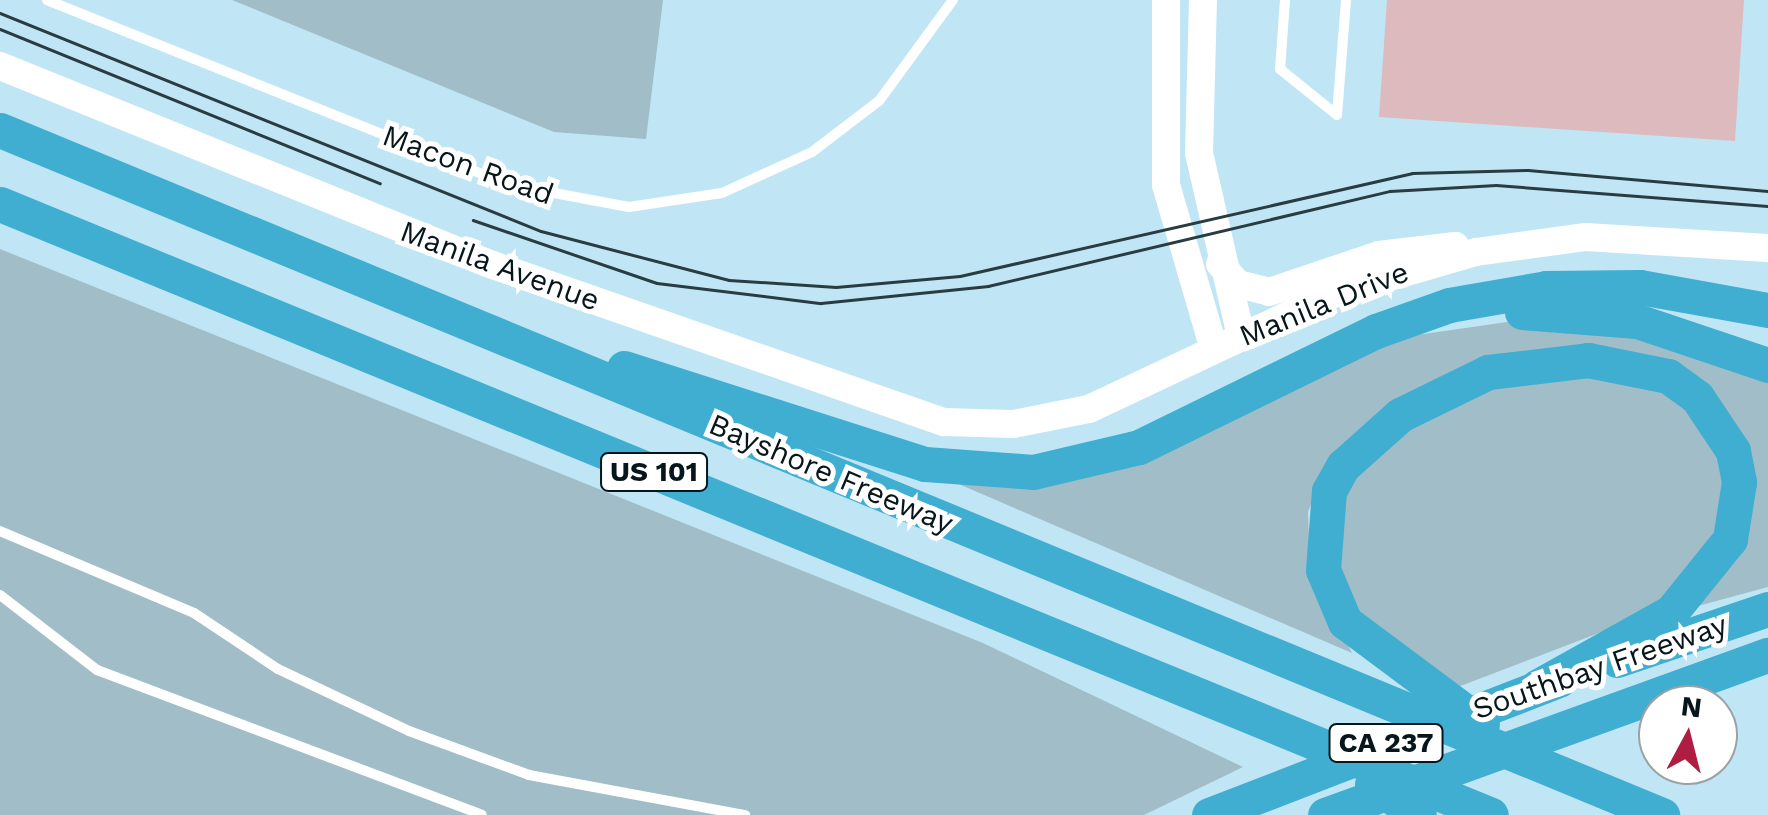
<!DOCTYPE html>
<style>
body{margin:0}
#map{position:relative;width:1768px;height:815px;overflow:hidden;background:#c0e6f5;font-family:"Work Sans",sans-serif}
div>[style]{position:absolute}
.green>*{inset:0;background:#a0bdc8}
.building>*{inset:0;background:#ddbabd}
.lane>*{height:10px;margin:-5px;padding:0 5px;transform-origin:5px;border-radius:5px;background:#fff}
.secondary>*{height:28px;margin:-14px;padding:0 14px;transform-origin:14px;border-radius:14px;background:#fff}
.highway>*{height:35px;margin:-17.5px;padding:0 17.5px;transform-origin:17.5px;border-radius:17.5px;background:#3faed1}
.tram>*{height:2.5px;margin:-1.25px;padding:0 1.25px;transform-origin:1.25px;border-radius:1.25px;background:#283c42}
span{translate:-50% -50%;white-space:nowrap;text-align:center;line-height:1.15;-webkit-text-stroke:10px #fff;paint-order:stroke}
.shield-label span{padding:2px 8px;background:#fff;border:2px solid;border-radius:8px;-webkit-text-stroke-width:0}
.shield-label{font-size:28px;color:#07161b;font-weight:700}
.street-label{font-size:30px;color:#07161b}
.north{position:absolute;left:1638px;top:685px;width:100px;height:100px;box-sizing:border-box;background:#fff;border:2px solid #9ca2a4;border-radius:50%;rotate:7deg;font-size:28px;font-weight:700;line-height:40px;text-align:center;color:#07161b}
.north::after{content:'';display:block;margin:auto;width:35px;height:45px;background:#b01d43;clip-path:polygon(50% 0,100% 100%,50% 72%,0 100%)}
</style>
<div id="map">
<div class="green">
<i style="clip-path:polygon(232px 0,663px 0,646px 139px,554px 132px)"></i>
<i style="clip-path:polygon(0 249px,983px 643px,1243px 767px,1144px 815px,0 815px)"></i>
<i style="clip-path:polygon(1507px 322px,1596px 323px,1768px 374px,1768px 587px,1698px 606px,1735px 544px,1703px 395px,1538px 351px,1318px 485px,1308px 512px,1310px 569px,1352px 653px,933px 473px,1033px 481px,1389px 339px)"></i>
<i style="clip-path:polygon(1625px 372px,1689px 403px,1723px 455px,1727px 512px,1664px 608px,1450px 690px,1407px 665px,1340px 592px,1332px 517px,1373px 446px,1490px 380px)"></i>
</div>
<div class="building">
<i style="clip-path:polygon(1387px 0,1744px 0,1735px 141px,1379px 117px)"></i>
</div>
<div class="lane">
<i style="left:47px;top:0;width:495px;rotate:21.8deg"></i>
<i style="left:506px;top:184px;width:125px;rotate:10.6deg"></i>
<i style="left:629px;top:207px;width:94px;rotate:-8.6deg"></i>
<i style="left:722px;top:193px;width:99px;rotate:-24.5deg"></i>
<i style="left:812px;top:152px;width:84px;rotate:-37.3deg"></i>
<i style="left:879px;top:101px;width:125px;rotate:-53.8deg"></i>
<i style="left:1285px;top:0;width:69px;rotate:94.1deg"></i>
<i style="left:1280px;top:69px;width:73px;rotate:38.9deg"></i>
<i style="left:1337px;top:115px;width:115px;rotate:-85.5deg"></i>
<i style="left:0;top:531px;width:211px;rotate:22.9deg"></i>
<i style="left:194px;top:613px;width:101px;rotate:33.7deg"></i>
<i style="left:278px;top:669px;width:145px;rotate:25.3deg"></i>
<i style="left:409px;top:731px;width:128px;rotate:20.1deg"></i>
<i style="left:529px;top:775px;width:220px;rotate:10.5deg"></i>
<i style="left:0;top:595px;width:123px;rotate:37.7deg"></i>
<i style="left:97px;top:670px;width:411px;rotate:20.6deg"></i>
</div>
<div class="secondary">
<i style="left:1166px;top:0;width:185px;rotate:90deg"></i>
<i style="left:1166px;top:185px;width:171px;rotate:73.7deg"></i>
<i style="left:1203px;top:0;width:153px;rotate:91.5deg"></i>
<i style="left:1199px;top:153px;width:188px;rotate:77.1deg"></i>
<i style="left:0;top:66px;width:525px;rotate:22.02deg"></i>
<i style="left:487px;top:263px;width:484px;rotate:19.2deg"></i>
<i style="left:944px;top:422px;width:69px;rotate:1.7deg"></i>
<i style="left:1013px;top:424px;width:77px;rotate:-11.2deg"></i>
<i style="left:1089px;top:409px;width:275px;rotate:-25.2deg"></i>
<i style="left:1338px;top:292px;width:144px;rotate:-16.2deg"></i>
<i style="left:1476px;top:252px;width:111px;rotate:-7.8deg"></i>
<i style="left:1586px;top:237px;width:182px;rotate:3.5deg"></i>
<i style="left:1220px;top:264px;width:27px;rotate:48deg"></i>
<i style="left:1238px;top:284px;width:32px;rotate:14deg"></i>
<i style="left:1269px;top:292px;width:116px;rotate:-18.6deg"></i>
<i style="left:1379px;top:255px;width:77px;rotate:-6.8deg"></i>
</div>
<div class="highway">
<i style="left:0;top:130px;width:1798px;rotate:22.4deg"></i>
<i style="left:0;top:204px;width:1611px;rotate:22.28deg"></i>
<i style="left:1522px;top:312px;width:115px;rotate:4.5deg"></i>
<i style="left:1637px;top:321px;width:138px;rotate:18.6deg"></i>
<i style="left:624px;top:368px;width:316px;rotate:17.7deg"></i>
<i style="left:925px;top:464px;width:108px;rotate:4.2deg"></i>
<i style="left:1033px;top:472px;width:109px;rotate:-13.3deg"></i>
<i style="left:1139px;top:447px;width:264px;rotate:-26.1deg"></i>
<i style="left:1376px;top:331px;width:77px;rotate:-19.6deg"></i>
<i style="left:1449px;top:305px;width:98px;rotate:-9.9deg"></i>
<i style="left:1546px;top:288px;width:94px;rotate:-0.6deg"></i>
<i style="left:1640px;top:287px;width:130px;rotate:10.2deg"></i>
<i style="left:1617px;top:660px;width:159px;rotate:-18.7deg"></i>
<i style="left:1482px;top:724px;width:171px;rotate:-143.3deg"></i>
<i style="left:1345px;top:622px;width:56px;rotate:-112.9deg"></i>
<i style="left:1323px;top:570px;width:79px;rotate:-85.7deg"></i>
<i style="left:1329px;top:491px;width:29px;rotate:-61deg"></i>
<i style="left:1343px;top:466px;width:76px;rotate:-41.8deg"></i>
<i style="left:1400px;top:415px;width:98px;rotate:-26deg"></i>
<i style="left:1488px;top:372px;width:101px;rotate:-6.8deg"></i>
<i style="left:1588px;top:360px;width:82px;rotate:11.3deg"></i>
<i style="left:1668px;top:376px;width:36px;rotate:36deg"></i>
<i style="left:1697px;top:397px;width:65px;rotate:56.3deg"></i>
<i style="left:1733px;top:451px;width:32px;rotate:79deg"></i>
<i style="left:1739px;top:482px;width:58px;rotate:99deg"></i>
<i style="left:1730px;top:539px;width:94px;rotate:128.9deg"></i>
<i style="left:1671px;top:612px;width:154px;rotate:150.8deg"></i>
<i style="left:1372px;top:784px;width:56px;rotate:33.4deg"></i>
<i style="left:1209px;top:815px;width:375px;rotate:-21.1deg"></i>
<i style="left:1325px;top:815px;width:471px;rotate:-19.9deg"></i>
</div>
<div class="tram">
<i style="left:0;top:13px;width:583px;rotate:21.95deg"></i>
<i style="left:541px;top:231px;width:194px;rotate:14.6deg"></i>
<i style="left:729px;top:280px;width:107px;rotate:3.7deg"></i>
<i style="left:836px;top:287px;width:124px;rotate:-5.1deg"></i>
<i style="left:960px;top:276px;width:464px;rotate:-12.8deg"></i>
<i style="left:1412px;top:173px;width:116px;rotate:-1.5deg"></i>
<i style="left:1528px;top:170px;width:241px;rotate:5deg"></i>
<i style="left:0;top:29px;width:410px;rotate:22.1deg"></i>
<i style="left:473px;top:220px;width:194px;rotate:18.9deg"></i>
<i style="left:657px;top:283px;width:165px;rotate:7deg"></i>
<i style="left:821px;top:303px;width:168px;rotate:-5.8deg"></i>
<i style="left:988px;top:286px;width:413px;rotate:-13.3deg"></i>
<i style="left:1390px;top:191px;width:106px;rotate:-3.2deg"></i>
<i style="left:1496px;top:185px;width:273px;rotate:4.4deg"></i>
</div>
<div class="shield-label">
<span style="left:654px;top:472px">US 101</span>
<span style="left:1386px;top:743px">CA 237</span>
</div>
<div class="street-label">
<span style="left:468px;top:165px;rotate:20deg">Macon Road</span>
<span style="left:500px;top:266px;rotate:20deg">Manila Avenue</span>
<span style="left:1324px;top:304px;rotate:-22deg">Manila Drive</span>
<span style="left:831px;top:474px;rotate:23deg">Bayshore Freeway</span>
<span style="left:1600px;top:667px;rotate:-19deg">Southbay Freeway</span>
</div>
<div class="north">N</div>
</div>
